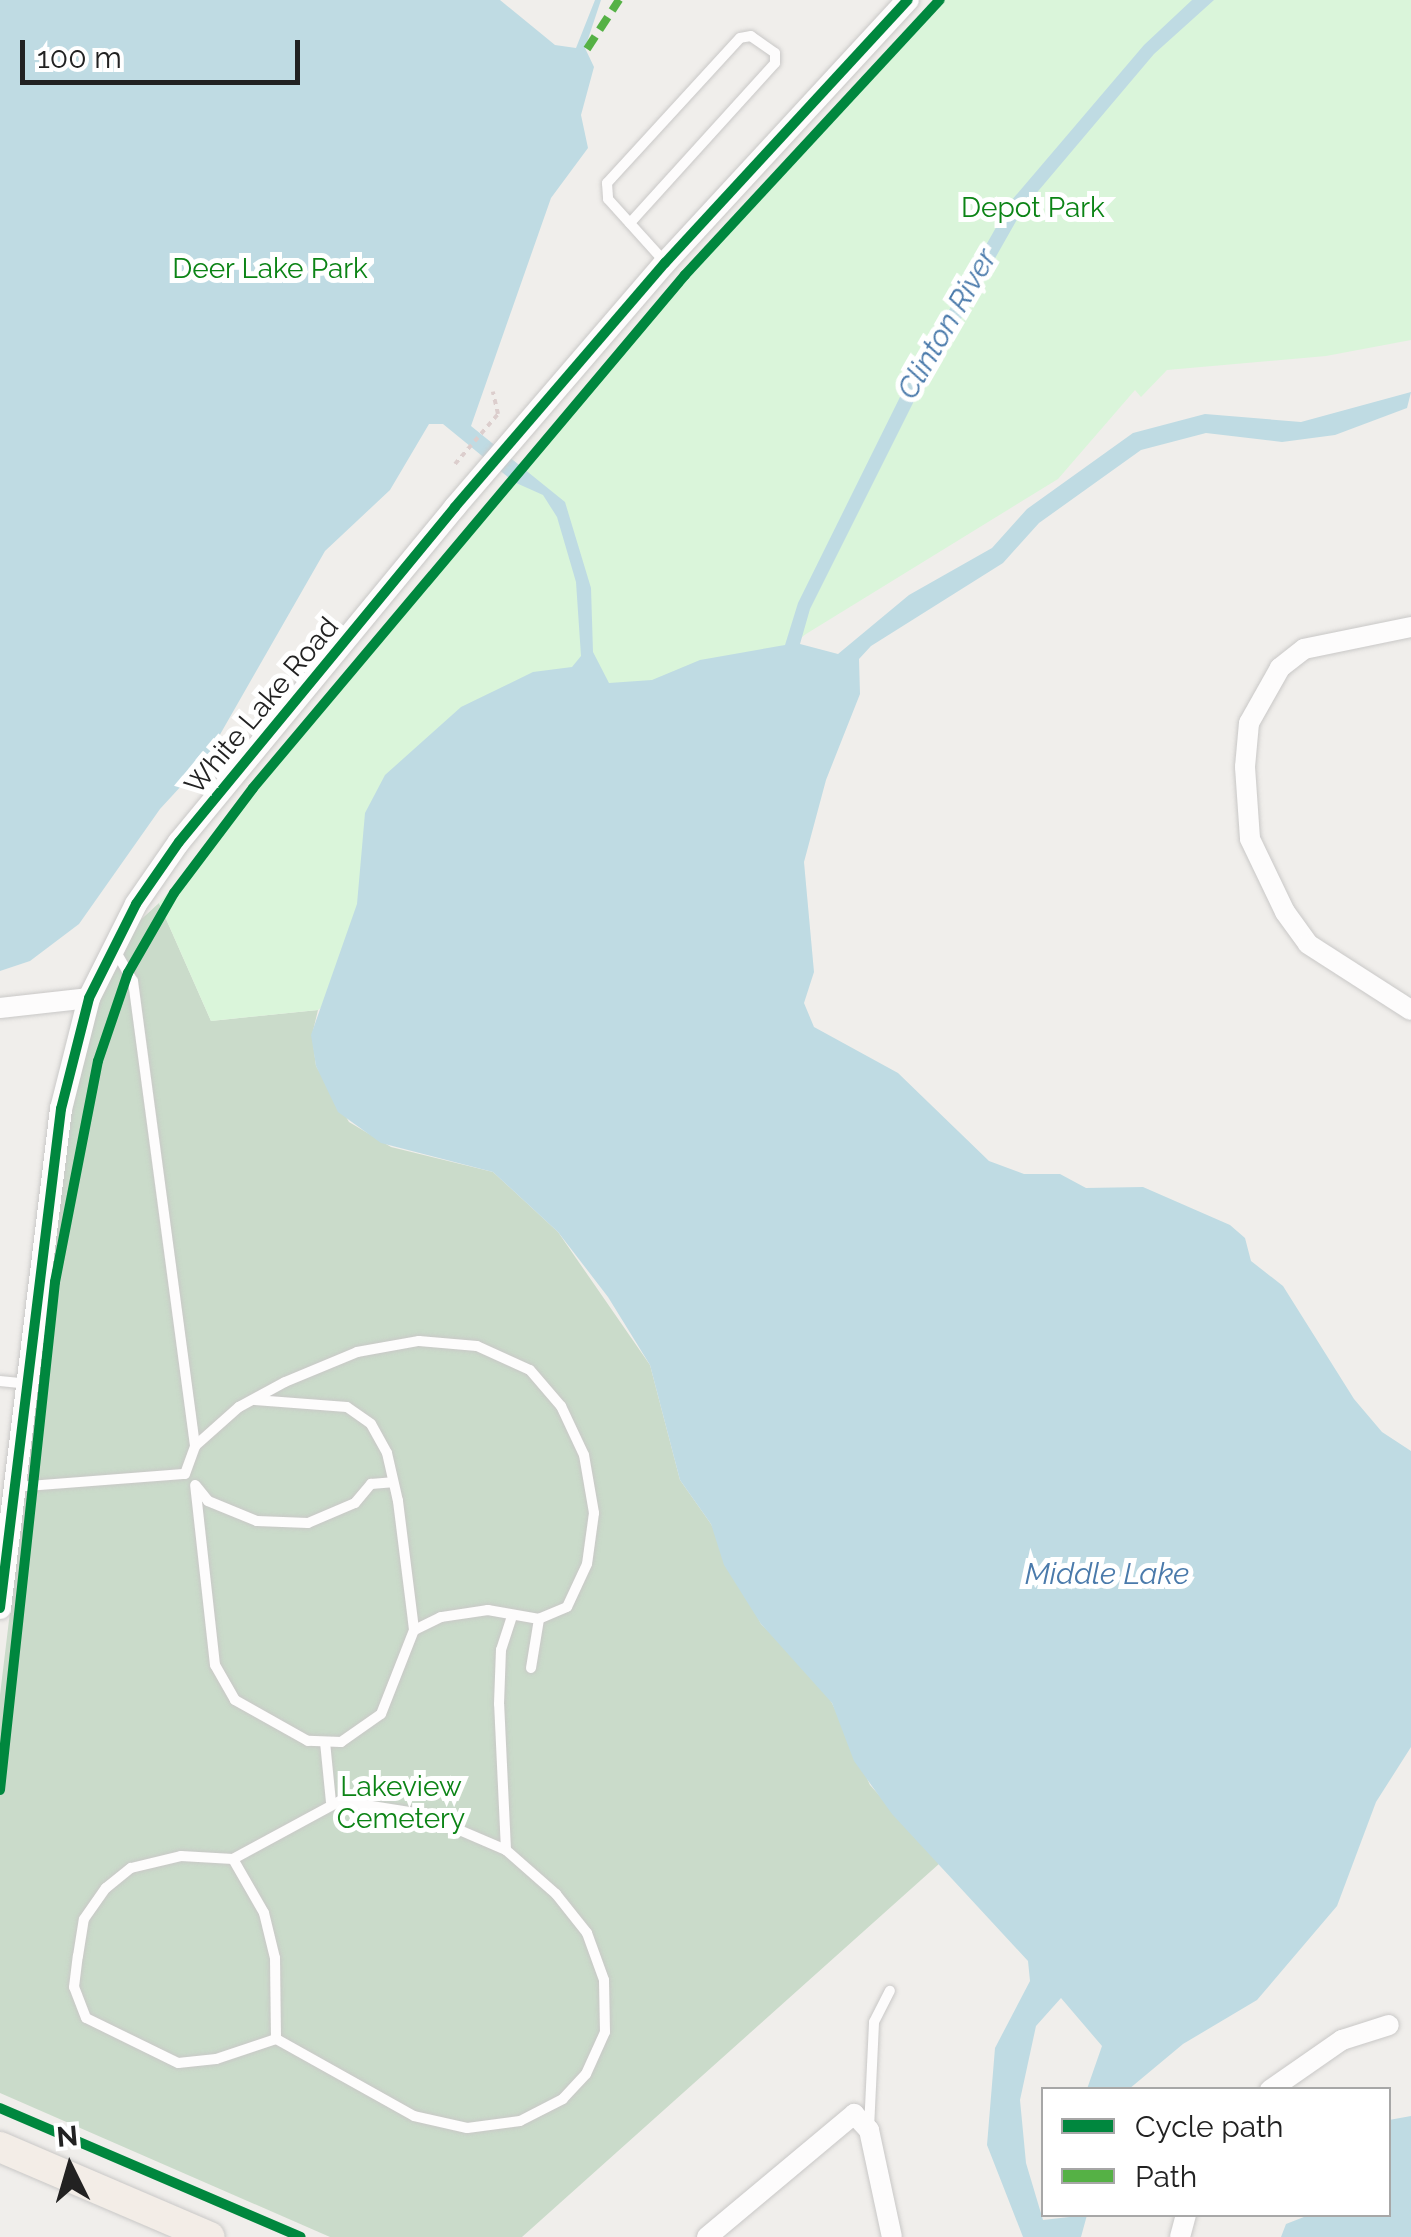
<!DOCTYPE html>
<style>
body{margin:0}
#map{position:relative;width:1411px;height:2237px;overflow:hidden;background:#f0eeeb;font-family:Raleway,sans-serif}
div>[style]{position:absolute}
.cemetery>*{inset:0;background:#cadbca}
.park>*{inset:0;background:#daf5da}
.water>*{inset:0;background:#bfdbe3}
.path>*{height:4px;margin-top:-2px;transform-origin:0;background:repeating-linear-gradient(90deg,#dccecd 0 5px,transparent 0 10px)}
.roads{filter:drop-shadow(0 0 2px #c9c8c7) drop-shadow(0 0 2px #c9c8c7)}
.service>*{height:10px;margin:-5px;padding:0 5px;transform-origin:5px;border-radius:5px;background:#fdfcfc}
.minor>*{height:20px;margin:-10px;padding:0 10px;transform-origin:10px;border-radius:10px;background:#fdfcfc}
.tertiary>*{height:22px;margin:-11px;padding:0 11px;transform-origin:11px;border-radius:11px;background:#fdfcfc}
.primary>*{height:30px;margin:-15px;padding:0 15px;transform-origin:15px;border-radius:15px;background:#f3ede7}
.quiet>*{height:8px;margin-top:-4px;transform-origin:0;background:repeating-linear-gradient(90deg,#55b145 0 15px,transparent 0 23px)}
.cycleway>*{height:10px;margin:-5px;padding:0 5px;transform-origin:5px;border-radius:5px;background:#00873e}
span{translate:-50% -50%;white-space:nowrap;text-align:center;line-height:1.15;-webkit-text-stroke:10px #fff;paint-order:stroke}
.park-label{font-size:28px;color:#0c8416}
.street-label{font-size:28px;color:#222}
.water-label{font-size:30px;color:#4a7aab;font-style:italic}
.legend{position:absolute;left:1041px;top:2087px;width:350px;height:130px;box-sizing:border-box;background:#fff;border:2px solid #a7a7a7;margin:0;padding:12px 18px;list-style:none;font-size:30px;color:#222}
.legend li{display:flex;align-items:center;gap:20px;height:50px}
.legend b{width:50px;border:2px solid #a7a7a7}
.north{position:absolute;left:20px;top:2117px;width:100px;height:100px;-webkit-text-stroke:8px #fff;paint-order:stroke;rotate:355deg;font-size:28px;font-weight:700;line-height:40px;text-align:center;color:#222}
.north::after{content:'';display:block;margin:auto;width:35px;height:45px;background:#222;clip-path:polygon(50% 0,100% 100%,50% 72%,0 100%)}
.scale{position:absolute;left:20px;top:40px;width:280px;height:45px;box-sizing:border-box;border:5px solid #222;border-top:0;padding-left:12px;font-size:30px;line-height:35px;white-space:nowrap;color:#222;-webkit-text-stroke:8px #fff;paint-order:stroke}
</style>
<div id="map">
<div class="cemetery">
<i style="clip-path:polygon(159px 903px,211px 1021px,318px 1010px,312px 1035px,316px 1066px,349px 1122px,391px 1147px,493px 1172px,558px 1232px,650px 1365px,680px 1480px,711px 1524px,761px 1624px,810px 1671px,832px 1703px,870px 1785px,940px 1863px,522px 2237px,330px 2237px,0 2093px,0 1695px,66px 1146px,82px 1056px,107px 979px,133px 927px)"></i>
</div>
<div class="park">
<i style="clip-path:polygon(943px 0,1411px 0,1411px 340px,1326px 356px,1167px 370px,1141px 397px,1135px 390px,1058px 479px,806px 634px,318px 1010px,211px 1021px,159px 903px,662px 302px)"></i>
</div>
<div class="water">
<i style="clip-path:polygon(0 0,500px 0,555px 45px,576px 48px,595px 0,601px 0,585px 48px,594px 67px,581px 115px,588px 148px,551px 198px,471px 426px,565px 502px,591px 588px,593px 652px,609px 683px,652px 680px,700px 660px,785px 645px,798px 603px,901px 395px,1011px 201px,1144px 45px,1192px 0,1214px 0,1154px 54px,1023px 209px,914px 401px,810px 609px,800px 644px,838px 654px,909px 595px,992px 548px,1027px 509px,1133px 433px,1205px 414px,1301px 422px,1411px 392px,1407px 408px,1335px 435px,1282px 442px,1206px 433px,1141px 450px,1039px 523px,1003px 563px,871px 646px,859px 659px,860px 694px,826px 780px,804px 862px,814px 972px,804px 1003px,814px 1027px,898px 1073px,989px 1161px,1024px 1174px,1060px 1174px,1086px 1188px,1143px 1187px,1230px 1225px,1245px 1238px,1251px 1261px,1283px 1286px,1354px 1399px,1382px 1432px,1411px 1451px,1411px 1747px,1376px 1802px,1337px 1906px,1257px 2000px,1183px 2044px,1129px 2089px,1087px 2089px,1102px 2046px,1061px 1998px,1036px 2026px,1020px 2100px,1026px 2163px,1043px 2220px,1087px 2215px,1081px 2237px,1023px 2237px,987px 2145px,995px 2048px,1030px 1981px,1028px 1961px,892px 1814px,854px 1761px,832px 1703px,761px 1624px,724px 1565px,711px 1524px,680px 1480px,650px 1365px,608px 1297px,558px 1232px,493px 1172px,381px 1143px,338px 1112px,316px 1066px,311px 1035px,357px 904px,365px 813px,385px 775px,461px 707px,533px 672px,572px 667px,581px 656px,576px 582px,557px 517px,543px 495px,514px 482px,443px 424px,429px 424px,390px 490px,325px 551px,206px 759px,160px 809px,79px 924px,30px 961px,0 971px)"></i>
<i style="clip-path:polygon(1411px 2116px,1411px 2237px,1281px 2237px,1286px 2224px,1309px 2215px,1388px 2214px,1389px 2120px)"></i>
</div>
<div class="path">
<i style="left:865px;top:80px;width:110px;rotate:-46.8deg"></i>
<i style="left:668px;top:293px;width:25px;rotate:-48deg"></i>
<i style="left:455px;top:464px;width:66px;rotate:-49.3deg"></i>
<i style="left:498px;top:414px;width:23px;rotate:-103deg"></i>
<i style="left:509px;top:484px;width:190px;rotate:-50.3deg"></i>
</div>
<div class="roads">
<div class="service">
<i style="left:630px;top:223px;width:216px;rotate:-47.8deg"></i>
<i style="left:775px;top:63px;width:10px;rotate:-90deg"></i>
<i style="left:775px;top:53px;width:29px;rotate:-145deg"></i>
<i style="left:751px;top:36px;width:11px;rotate:170deg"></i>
<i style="left:740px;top:38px;width:197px;rotate:132.5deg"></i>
<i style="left:607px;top:183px;width:16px;rotate:86deg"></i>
<i style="left:608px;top:199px;width:85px;rotate:47.9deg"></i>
<i style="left:116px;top:952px;width:34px;rotate:60deg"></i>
<i style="left:133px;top:981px;width:469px;rotate:82.4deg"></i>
<i style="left:0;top:1381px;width:27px;rotate:6deg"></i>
<i style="left:255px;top:1400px;width:92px;rotate:4.4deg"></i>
<i style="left:347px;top:1407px;width:29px;rotate:35deg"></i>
<i style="left:371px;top:1424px;width:33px;rotate:61deg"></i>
<i style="left:387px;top:1453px;width:49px;rotate:77.1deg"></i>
<i style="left:398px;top:1501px;width:130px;rotate:82.9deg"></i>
<i style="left:185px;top:1474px;width:30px;rotate:-70deg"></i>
<i style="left:195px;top:1446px;width:59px;rotate:-41.6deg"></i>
<i style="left:239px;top:1407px;width:52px;rotate:-28.5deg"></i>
<i style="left:285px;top:1382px;width:78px;rotate:-22.6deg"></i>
<i style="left:357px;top:1352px;width:63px;rotate:-10.1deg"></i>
<i style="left:419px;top:1341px;width:58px;rotate:4.9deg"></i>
<i style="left:477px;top:1346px;width:58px;rotate:24.4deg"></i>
<i style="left:530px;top:1370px;width:48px;rotate:49.3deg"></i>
<i style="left:561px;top:1406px;width:54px;rotate:64.9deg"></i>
<i style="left:584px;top:1455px;width:59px;rotate:80.2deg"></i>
<i style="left:594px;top:1513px;width:51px;rotate:97.8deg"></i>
<i style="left:587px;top:1564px;width:47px;rotate:114.9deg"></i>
<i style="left:567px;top:1607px;width:30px;rotate:157deg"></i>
<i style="left:539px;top:1619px;width:52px;rotate:-170deg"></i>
<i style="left:488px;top:1610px;width:48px;rotate:171.5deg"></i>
<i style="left:441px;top:1617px;width:30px;rotate:154deg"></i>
<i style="left:414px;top:1630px;width:90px;rotate:111.4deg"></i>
<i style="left:381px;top:1714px;width:49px;rotate:145deg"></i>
<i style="left:341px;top:1742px;width:33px;rotate:-178deg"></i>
<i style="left:308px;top:1741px;width:84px;rotate:-150.7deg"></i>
<i style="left:235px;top:1700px;width:40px;rotate:-119.7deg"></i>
<i style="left:215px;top:1665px;width:181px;rotate:-96.3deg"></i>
<i style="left:196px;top:1486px;width:19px;rotate:51deg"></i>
<i style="left:208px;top:1501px;width:53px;rotate:22.2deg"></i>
<i style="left:257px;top:1521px;width:51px;rotate:2.2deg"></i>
<i style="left:308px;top:1523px;width:51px;rotate:-23.1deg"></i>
<i style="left:355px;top:1503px;width:25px;rotate:-50deg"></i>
<i style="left:371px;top:1484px;width:21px;rotate:-5deg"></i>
<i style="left:15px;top:1487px;width:170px;rotate:-4.4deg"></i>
<i style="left:531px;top:1668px;width:50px;rotate:-80.7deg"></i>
<i style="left:325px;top:1742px;width:60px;rotate:84.3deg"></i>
<i style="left:340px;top:1801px;width:83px;rotate:9deg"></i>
<i style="left:422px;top:1814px;width:91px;rotate:23.2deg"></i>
<i style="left:506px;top:1850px;width:67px;rotate:41.3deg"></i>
<i style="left:556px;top:1894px;width:50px;rotate:51.5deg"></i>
<i style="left:587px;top:1933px;width:50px;rotate:70.1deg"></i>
<i style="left:604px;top:1980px;width:52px;rotate:88.9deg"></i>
<i style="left:605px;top:2032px;width:46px;rotate:114.3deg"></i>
<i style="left:586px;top:2074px;width:34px;rotate:133deg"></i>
<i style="left:563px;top:2099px;width:48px;rotate:152.9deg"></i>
<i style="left:520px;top:2121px;width:53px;rotate:172.5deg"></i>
<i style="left:467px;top:2128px;width:54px;rotate:-167.2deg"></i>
<i style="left:414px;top:2116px;width:158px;rotate:-150.8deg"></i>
<i style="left:276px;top:2039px;width:63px;rotate:161.6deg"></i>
<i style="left:216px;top:2059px;width:38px;rotate:174deg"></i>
<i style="left:178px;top:2063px;width:102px;rotate:-153.9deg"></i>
<i style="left:86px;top:2018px;width:33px;rotate:-111deg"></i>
<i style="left:74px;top:1987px;width:31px;rotate:-83deg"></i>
<i style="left:78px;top:1956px;width:37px;rotate:-81deg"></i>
<i style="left:84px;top:1919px;width:38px;rotate:-55deg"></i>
<i style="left:106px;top:1888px;width:32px;rotate:-39deg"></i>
<i style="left:131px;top:1868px;width:51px;rotate:-13.5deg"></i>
<i style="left:181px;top:1856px;width:52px;rotate:3.3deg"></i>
<i style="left:233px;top:1859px;width:122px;rotate:-28.5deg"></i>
<i style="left:506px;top:1850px;width:146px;rotate:-92.7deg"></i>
<i style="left:499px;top:1704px;width:54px;rotate:-87.9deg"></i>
<i style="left:501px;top:1650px;width:35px;rotate:-72deg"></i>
<i style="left:233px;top:1859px;width:62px;rotate:60.1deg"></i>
<i style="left:264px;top:1913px;width:46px;rotate:76.3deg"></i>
<i style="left:275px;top:1958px;width:81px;rotate:89.3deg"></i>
<i style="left:869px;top:2129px;width:107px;rotate:-87.3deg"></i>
<i style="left:874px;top:2022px;width:35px;rotate:-63deg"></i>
</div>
<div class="minor">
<i style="left:1411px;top:627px;width:109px;rotate:168.4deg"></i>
<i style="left:1304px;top:649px;width:31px;rotate:142deg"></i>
<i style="left:1280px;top:668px;width:63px;rotate:119.4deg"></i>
<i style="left:1249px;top:723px;width:44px;rotate:95.2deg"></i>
<i style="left:1245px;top:767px;width:72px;rotate:86deg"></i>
<i style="left:1250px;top:839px;width:81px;rotate:64.4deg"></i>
<i style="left:1285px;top:912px;width:39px;rotate:54deg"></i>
<i style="left:1308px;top:944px;width:122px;rotate:32.7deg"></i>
<i style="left:0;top:1008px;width:90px;rotate:-6.4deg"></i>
<i style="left:1270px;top:2090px;width:88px;rotate:-34.8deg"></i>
<i style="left:1342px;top:2040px;width:49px;rotate:-17.7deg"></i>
<i style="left:707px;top:2237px;width:192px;rotate:-39.9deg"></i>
<i style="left:854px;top:2114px;width:22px;rotate:47deg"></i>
<i style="left:869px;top:2130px;width:109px;rotate:77.9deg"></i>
<i style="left:1180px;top:2237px;width:24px;rotate:-75deg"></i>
</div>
<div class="tertiary">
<i style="left:0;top:1608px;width:503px;rotate:-83.03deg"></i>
<i style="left:61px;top:1109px;width:114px;rotate:-75.8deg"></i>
<i style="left:89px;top:998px;width:105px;rotate:-63.4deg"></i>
<i style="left:136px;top:904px;width:75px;rotate:-55.3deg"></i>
<i style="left:179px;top:842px;width:434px;rotate:-50.5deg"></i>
<i style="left:455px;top:507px;width:322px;rotate:-49.3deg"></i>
<i style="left:665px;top:263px;width:358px;rotate:-47.3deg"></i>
</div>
<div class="primary">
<i style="left:0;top:2147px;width:228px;rotate:23.2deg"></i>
</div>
</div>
<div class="quiet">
<i style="left:587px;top:49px;width:59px;rotate:-56.9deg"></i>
</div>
<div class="cycleway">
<i style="left:0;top:1608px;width:503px;rotate:-83.03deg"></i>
<i style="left:61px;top:1109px;width:114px;rotate:-75.8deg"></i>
<i style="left:89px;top:998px;width:105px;rotate:-63.4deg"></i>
<i style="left:136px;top:904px;width:75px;rotate:-55.3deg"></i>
<i style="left:179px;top:842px;width:434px;rotate:-50.5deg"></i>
<i style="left:455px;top:507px;width:322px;rotate:-49.3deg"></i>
<i style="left:665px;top:263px;width:358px;rotate:-47.3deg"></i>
<i style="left:0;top:1790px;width:511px;rotate:-83.82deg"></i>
<i style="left:55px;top:1282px;width:225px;rotate:-79deg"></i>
<i style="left:98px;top:1061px;width:93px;rotate:-71.2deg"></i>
<i style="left:128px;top:973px;width:92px;rotate:-60.1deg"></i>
<i style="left:174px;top:893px;width:131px;rotate:-53deg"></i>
<i style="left:253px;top:788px;width:671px;rotate:-49.9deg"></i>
<i style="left:685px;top:275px;width:375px;rotate:-47.2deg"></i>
<i style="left:0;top:2108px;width:327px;rotate:23.2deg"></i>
</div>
<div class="park-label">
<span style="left:1033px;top:208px">Depot Park</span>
<span style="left:270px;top:269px">Deer Lake Park</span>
<span style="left:401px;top:1803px">Lakeview<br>Cemetery</span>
</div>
<div class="street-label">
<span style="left:262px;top:706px;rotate:-50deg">White Lake Road</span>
</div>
<div class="water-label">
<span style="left:947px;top:324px;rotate:-60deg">Clinton River</span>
<span style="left:1107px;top:1574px">Middle Lake</span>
</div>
<ul class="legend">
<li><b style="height:12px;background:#00873e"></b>Cycle path</li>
<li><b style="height:12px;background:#55b145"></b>Path</li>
</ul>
<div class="north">N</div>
<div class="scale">100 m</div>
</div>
